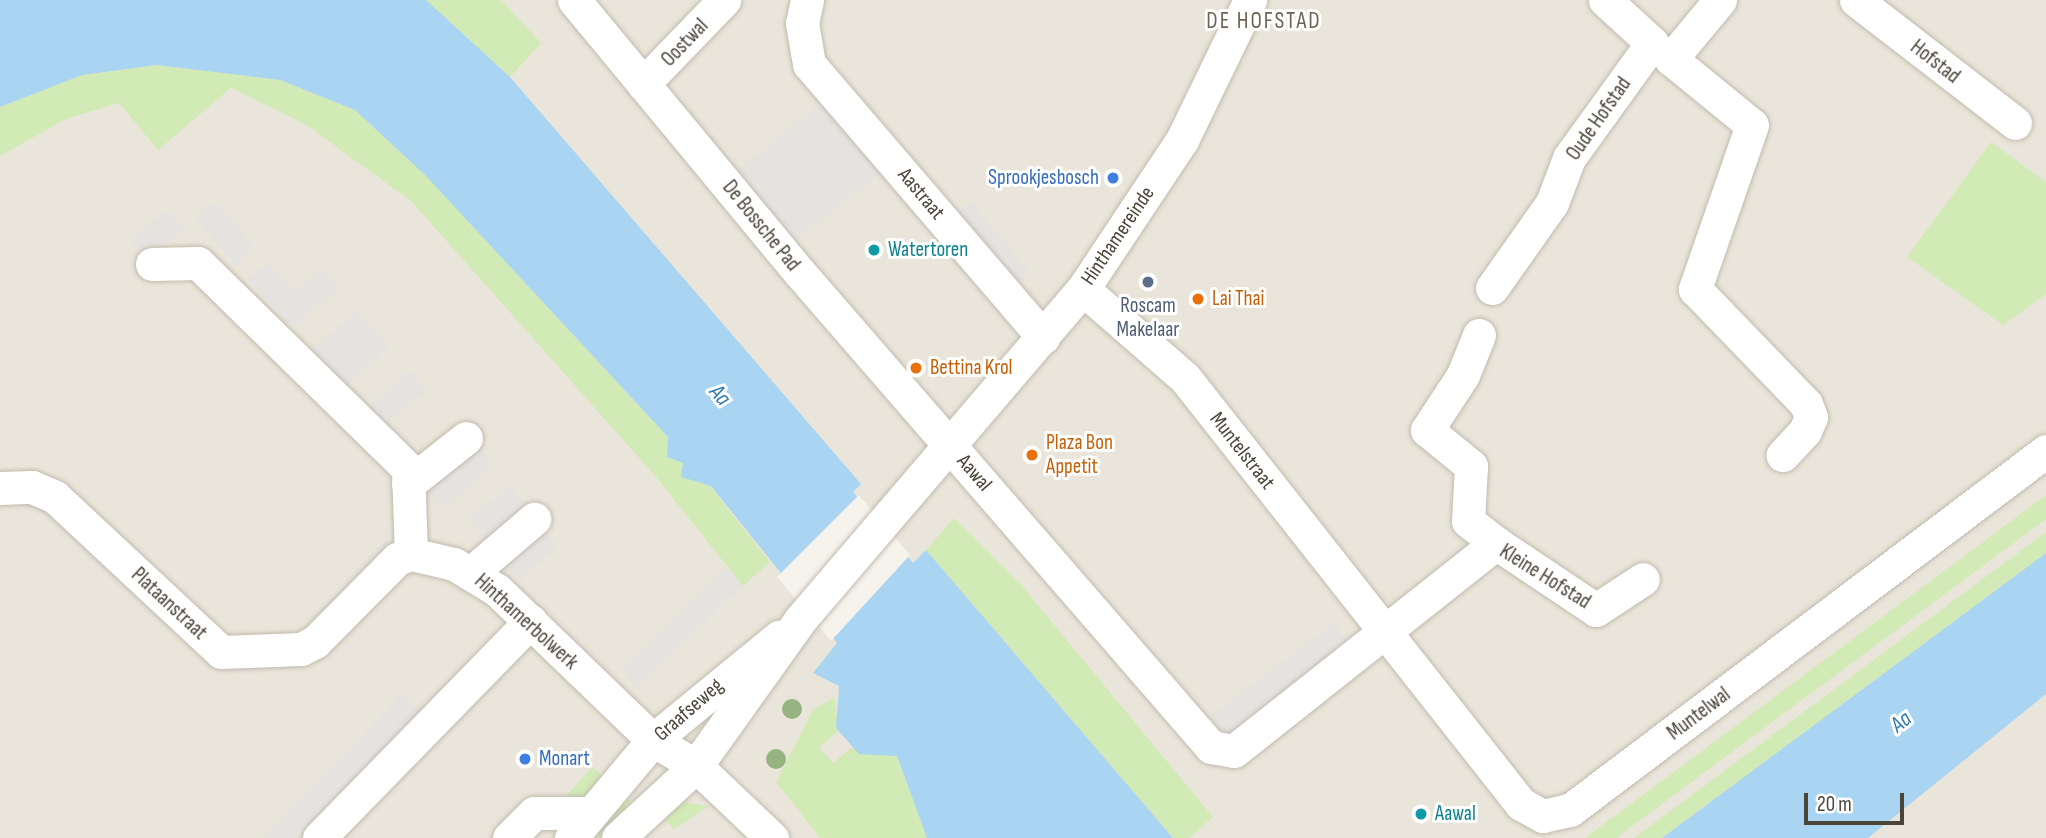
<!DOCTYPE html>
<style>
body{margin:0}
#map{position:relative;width:2046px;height:838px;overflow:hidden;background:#f6f3ec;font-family:"Sofia Sans Condensed",sans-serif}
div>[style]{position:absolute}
.residential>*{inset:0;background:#eae5da}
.green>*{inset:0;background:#d2eab5}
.parking>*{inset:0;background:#e5e3e0}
.water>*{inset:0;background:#a9d4f2}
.pier>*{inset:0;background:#f6f3ec}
.roads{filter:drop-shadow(0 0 2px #c2bbae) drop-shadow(0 0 2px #c2bbae)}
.minor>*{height:33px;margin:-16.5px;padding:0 16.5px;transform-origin:16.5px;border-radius:16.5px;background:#fff}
.trees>*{width:20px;height:20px;margin:-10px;border-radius:50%;background:#97b381}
.dots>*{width:19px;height:19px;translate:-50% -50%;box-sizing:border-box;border:4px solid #fff;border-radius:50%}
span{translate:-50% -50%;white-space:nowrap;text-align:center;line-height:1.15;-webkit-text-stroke:6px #fff;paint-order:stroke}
.street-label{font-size:21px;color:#4b4439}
.shop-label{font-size:21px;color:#366cbe}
.right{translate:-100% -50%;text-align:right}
.left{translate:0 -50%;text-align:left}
.culture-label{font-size:21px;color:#0d838f}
.food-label{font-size:21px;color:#c56008}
.service-label{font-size:21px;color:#4e5e75}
.neighbourhood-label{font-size:23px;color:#6e6250;letter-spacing:2px}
.water-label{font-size:23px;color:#2e7ab2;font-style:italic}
.scale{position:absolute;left:1804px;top:793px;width:100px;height:32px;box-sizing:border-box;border:4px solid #4b4439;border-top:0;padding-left:9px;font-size:21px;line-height:24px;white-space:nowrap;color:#4b4439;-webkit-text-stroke:5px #fff;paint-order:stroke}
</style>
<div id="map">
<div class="residential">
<i style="clip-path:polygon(0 0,2046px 0,2046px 838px,0 838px)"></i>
</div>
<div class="green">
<i style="clip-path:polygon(426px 0,501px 0,541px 43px,510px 77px)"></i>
<i style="clip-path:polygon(157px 65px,280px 80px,355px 110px,425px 175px,668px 437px,667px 457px,683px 463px,681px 477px,710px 486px,770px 562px,743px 586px,656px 477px,411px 201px,305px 124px,231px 88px,158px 150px,119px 103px,66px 119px,0 156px,0 107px,82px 75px)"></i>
<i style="clip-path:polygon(1991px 142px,2046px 182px,2046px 294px,2003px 325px,1907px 257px)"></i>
<i style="clip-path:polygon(2046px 495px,2046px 519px,1616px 838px,1585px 838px)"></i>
<i style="clip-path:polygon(954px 518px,1022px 586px,1213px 817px,1189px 838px,1173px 838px,926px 550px)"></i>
<i style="clip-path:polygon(2046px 532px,2046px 553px,1662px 838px,1634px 838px)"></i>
<i style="clip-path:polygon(835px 697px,838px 732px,819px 747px,833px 763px,851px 748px,897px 756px,927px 838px,820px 838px,776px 782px,813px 710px)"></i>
<i style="clip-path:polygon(592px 767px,607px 779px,592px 794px,561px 802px)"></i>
<i style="clip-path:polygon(622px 793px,638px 809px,604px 838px,585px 838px)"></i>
<i style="clip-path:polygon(684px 802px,709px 806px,674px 829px,662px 817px)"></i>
</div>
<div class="parking">
<i style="clip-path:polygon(823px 102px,880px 173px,795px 241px,738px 170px)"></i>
<i style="clip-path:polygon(971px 201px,1030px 272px,1010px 288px,952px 217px)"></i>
<i style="clip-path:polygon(215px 202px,254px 246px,237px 266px,195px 218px)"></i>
<i style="clip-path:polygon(167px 210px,185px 228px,145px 261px,130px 241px)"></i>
<i style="clip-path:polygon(268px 264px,294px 292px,323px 269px,339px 288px,292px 328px,247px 279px)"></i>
<i style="clip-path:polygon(357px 310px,390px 347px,346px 387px,313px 349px)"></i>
<i style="clip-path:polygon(410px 370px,427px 391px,384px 426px,367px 407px)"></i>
<i style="clip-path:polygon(480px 446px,494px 465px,443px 508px,425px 491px)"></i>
<i style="clip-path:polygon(511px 485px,526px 505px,484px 539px,469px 518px)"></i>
<i style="clip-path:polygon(21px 498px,42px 501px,165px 618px,159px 623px,46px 515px,20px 505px)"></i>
<i style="clip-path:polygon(545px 527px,557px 549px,519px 580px,505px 562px)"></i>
<i style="clip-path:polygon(385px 540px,392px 545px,316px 624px,311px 617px)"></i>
<i style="clip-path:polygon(726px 568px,743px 586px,637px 688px,622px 670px)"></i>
<i style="clip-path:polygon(526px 593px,599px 662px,595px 669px,521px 599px)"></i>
<i style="clip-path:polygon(1334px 622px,1350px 644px,1227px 738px,1210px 716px)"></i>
<i style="clip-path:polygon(303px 660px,302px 668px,228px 673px,226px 665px)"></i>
<i style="clip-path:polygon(403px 692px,421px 709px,298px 838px,264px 838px)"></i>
</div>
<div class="water">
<i style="clip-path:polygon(0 0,426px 0,510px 77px,861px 484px,853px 492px,913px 563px,926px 550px,1173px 838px,927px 838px,897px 756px,859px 754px,836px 728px,839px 686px,813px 673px,837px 643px,711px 486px,681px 477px,683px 463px,667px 457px,668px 437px,425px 175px,355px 110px,280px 80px,157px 65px,82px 75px,0 107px)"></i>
<i style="clip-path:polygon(2046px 553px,2046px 694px,1868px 838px,1662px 838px)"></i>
</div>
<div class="pier">
<i style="clip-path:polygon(859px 495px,910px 555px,831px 641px,777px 577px)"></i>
</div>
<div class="roads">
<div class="minor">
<i style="left:574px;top:0;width:354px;rotate:50.4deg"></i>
<i style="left:800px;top:273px;width:627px;rotate:49.07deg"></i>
<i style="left:1211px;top:747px;width:23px;rotate:10deg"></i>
<i style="left:1234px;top:751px;width:335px;rotate:-38.4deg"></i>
<i style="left:1496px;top:543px;width:120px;rotate:33.8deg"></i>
<i style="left:1596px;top:610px;width:56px;rotate:-33.4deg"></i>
<i style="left:807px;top:0;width:24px;rotate:102deg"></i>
<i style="left:802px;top:23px;width:42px;rotate:80.3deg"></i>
<i style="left:809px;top:64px;width:360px;rotate:49.4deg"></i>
<i style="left:1720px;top:0;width:77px;rotate:129.7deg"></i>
<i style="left:1671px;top:59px;width:104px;rotate:39.2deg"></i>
<i style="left:1752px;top:125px;width:174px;rotate:109.2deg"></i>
<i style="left:1695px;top:289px;width:160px;rotate:46deg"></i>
<i style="left:1806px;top:404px;width:14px;rotate:69deg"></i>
<i style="left:1811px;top:417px;width:15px;rotate:113deg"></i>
<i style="left:1805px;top:431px;width:33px;rotate:133deg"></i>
<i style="left:1856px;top:0;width:201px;rotate:37.7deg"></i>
<i style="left:643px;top:84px;width:117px;rotate:-46deg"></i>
<i style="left:152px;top:264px;width:46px;rotate:-1.2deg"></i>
<i style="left:198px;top:263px;width:294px;rotate:44.4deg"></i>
<i style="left:408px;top:469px;width:85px;rotate:88deg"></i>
<i style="left:411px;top:554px;width:44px;rotate:13.1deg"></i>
<i style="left:454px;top:564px;width:50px;rotate:31.2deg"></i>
<i style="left:497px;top:590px;width:216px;rotate:43.9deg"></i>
<i style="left:653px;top:740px;width:50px;rotate:31.2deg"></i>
<i style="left:696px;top:766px;width:105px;rotate:43.5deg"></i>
<i style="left:1492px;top:288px;width:104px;rotate:-54.8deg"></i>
<i style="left:1552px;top:203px;width:48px;rotate:-69.3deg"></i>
<i style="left:1569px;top:158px;width:142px;rotate:-54.2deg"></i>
<i style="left:1652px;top:43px;width:64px;rotate:-137.5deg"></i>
<i style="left:1083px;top:289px;width:135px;rotate:41.1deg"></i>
<i style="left:1185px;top:378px;width:543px;rotate:51.74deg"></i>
<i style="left:1521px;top:804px;width:25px;rotate:29deg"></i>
<i style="left:1543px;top:816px;width:28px;rotate:-13deg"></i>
<i style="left:1570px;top:810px;width:596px;rotate:-37.02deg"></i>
<i style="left:1479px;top:335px;width:43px;rotate:111.8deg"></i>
<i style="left:1463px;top:375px;width:66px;rotate:123.2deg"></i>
<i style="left:1427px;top:430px;width:57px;rotate:39.3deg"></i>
<i style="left:1471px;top:466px;width:55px;rotate:93.1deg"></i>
<i style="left:1468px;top:521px;width:36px;rotate:38deg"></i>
<i style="left:408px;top:484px;width:74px;rotate:-38.4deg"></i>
<i style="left:0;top:488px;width:32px;rotate:-2deg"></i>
<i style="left:32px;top:487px;width:25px;rotate:23deg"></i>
<i style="left:55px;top:497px;width:227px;rotate:43deg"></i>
<i style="left:221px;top:652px;width:80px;rotate:-2.1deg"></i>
<i style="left:301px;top:649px;width:16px;rotate:-27deg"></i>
<i style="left:315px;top:642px;width:117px;rotate:-45.3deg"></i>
<i style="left:397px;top:559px;width:15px;rotate:-20deg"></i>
<i style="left:472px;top:572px;width:82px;rotate:-40.5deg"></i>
<i style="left:319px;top:838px;width:303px;rotate:-45.7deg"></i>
<i style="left:509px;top:838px;width:35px;rotate:-45deg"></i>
<i style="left:534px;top:813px;width:56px"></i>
<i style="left:571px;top:838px;width:128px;rotate:-50.1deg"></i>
<i style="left:653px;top:740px;width:163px;rotate:-39.3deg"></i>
<i style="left:618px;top:838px;width:106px;rotate:-42.7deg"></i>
<i style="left:696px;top:766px;width:179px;rotate:-54.5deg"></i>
<i style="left:800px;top:620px;width:435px;rotate:-49.5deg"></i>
<i style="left:1083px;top:289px;width:179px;rotate:-56.4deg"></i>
<i style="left:1182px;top:140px;width:156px;rotate:-64.1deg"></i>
</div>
</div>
<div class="trees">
<i style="left:792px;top:709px"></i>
<i style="left:776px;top:759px"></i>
</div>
<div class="dots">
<i style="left:1113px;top:178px;background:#3f7fe0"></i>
<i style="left:874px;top:250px;background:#0f9aa8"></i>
<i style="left:1148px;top:282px;background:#5c6f8a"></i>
<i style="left:1198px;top:299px;background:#e8710a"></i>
<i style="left:916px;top:368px;background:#e8710a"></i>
<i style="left:1032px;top:455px;background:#e8710a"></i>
<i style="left:525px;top:759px;background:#3f7fe0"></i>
<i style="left:1421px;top:814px;background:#0f9aa8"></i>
</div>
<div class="street-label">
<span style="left:685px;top:43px;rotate:-46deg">Oostwal</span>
<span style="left:1935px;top:62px;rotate:38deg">Hofstad</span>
<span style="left:1599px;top:119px;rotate:-55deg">Oude Hofstad</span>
<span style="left:921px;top:194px;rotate:50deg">Aastraat</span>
<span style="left:761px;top:226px;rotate:51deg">De Bossche Pad</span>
<span style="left:1118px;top:236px;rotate:-56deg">Hinthamereinde</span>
<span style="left:1242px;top:451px;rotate:52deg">Muntelstraat</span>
<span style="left:974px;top:473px;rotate:49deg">Aawal</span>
<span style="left:1545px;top:577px;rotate:32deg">Kleine Hofstad</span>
<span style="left:169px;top:604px;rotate:43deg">Plataanstraat</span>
<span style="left:526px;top:622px;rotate:42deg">Hinthamerbolwerk</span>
<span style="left:689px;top:710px;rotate:-41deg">Graafseweg</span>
<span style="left:1699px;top:714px;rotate:-37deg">Muntelwal</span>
</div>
<div class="shop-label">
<span class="right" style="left:1099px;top:178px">Sprookjesbosch</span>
<span class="left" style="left:539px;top:759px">Monart</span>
</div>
<div class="culture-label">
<span class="left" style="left:888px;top:250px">Watertoren</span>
<span class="left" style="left:1435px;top:814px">Aawal</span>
</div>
<div class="food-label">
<span class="left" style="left:1212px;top:299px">Lai Thai</span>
<span class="left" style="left:930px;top:368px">Bettina Krol</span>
<span class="left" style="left:1046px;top:455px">Plaza Bon<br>Appetit</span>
</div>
<div class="service-label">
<span style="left:1148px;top:318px">Roscam<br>Makelaar</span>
</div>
<div class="neighbourhood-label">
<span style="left:1264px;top:21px">DE HOFSTAD</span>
</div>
<div class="water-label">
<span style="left:720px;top:395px;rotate:49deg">Aa</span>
<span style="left:1901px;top:722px;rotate:-39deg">Aa</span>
</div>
<div class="scale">20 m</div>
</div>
